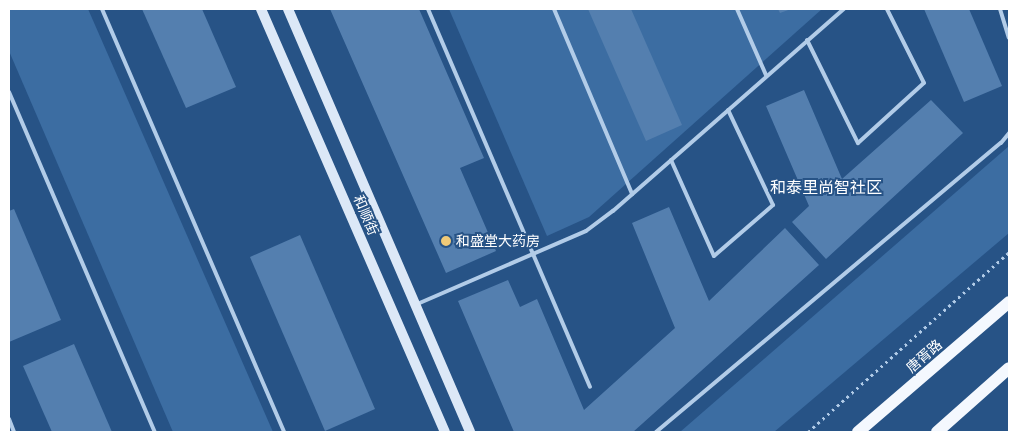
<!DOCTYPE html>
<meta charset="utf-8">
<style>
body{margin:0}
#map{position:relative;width:1018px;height:441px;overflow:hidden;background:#275386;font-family:"Roboto Condensed","Noto Sans SC",sans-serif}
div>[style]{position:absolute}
.green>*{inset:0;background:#3c6da2}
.building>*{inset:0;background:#547faf}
.path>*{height:3px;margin-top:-1.5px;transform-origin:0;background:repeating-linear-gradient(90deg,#b2cce8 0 2.5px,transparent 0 6.5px)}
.lane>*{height:4px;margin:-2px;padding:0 2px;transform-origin:2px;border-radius:2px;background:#b2cce8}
.secondary>*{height:10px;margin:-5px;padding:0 5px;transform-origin:5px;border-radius:5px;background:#dce8f7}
.primary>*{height:12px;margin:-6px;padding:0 6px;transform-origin:6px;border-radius:6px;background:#f4f8fe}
.dots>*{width:14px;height:14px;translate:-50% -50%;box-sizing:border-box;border:2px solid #275386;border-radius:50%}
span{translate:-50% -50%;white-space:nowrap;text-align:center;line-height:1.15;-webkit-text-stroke:4px #275386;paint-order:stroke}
.street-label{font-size:14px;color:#fff}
.poi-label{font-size:14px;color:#fff}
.left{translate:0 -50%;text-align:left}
.quarter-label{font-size:16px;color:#fff}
.frame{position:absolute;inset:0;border:10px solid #fff;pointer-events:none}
</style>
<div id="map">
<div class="green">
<i style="clip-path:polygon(9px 9px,88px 9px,273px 432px,173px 432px,9px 51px)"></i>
<i style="clip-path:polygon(449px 9px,822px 9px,589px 217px,547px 236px)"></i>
<i style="clip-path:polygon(1009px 146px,1009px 233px,774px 432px,680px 432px)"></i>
</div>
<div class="building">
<i style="clip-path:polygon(142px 9px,202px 9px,236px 87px,186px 108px)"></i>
<i style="clip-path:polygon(330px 9px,419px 9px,484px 158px,460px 168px,496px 251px,446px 273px)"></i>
<i style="clip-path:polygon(588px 9px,631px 9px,682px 125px,646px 141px)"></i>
<i style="clip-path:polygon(778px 9px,791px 9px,780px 13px)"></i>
<i style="clip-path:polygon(924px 9px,969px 9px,1002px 86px,964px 102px)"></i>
<i style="clip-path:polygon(804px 90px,842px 179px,931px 100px,963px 133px,826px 259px,792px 222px,809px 206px,766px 106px)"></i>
<i style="clip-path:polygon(669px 207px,709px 301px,785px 228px,819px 265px,633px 432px,514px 432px,458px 301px,508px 280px,520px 307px,537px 299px,584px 410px,675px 328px,632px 223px)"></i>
<i style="clip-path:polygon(14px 209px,61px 320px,9px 342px,9px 211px)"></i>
<i style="clip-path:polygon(300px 235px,375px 409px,325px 431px,250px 257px)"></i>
<i style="clip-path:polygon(74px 344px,112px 432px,52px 432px,23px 366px)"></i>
</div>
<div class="path">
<i style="left:808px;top:432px;width:270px;rotate:-41.8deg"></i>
</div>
<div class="lane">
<i style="left:102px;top:9px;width:460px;rotate:66.7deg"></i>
<i style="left:428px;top:9px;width:411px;rotate:66.8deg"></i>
<i style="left:554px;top:9px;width:201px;rotate:67.1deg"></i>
<i style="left:737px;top:9px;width:72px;rotate:66.3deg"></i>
<i style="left:1000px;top:9px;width:30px;rotate:73deg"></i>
<i style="left:807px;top:40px;width:115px;rotate:63.7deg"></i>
<i style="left:858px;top:143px;width:89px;rotate:-42.3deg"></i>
<i style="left:924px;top:83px;width:83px;rotate:-116.6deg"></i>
<i style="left:9px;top:92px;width:370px;rotate:66.8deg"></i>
<i style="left:671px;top:160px;width:105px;rotate:65.9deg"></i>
<i style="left:714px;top:256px;width:78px;rotate:-40.8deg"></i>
<i style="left:773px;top:205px;width:105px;rotate:-115.3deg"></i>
<i style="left:415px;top:305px;width:186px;rotate:-23.4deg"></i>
<i style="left:586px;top:231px;width:34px;rotate:-37deg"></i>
<i style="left:613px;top:211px;width:307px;rotate:-41.2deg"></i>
<i style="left:9px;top:419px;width:14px;rotate:69deg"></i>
<i style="left:656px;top:432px;width:450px;rotate:-40deg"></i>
<i style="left:1001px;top:143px;width:13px;rotate:-51deg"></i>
</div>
<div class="secondary">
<i style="left:261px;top:9px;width:461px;rotate:66.5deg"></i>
<i style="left:288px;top:9px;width:460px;rotate:66.7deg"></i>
</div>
<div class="primary">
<i style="left:858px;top:432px;width:199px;rotate:-40.7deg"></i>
<i style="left:937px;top:432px;width:96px;rotate:-41.6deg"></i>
</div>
<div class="dots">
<i style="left:446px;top:241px;background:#f0ca78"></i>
</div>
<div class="street-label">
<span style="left:366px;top:215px;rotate:67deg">和顺街</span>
<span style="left:924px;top:356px;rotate:-41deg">唐胥路</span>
</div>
<div class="poi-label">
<span class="left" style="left:456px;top:241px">和盛堂大药房</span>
</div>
<div class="quarter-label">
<span style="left:826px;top:188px">和泰里尚智社区</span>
</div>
<div class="frame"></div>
</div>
